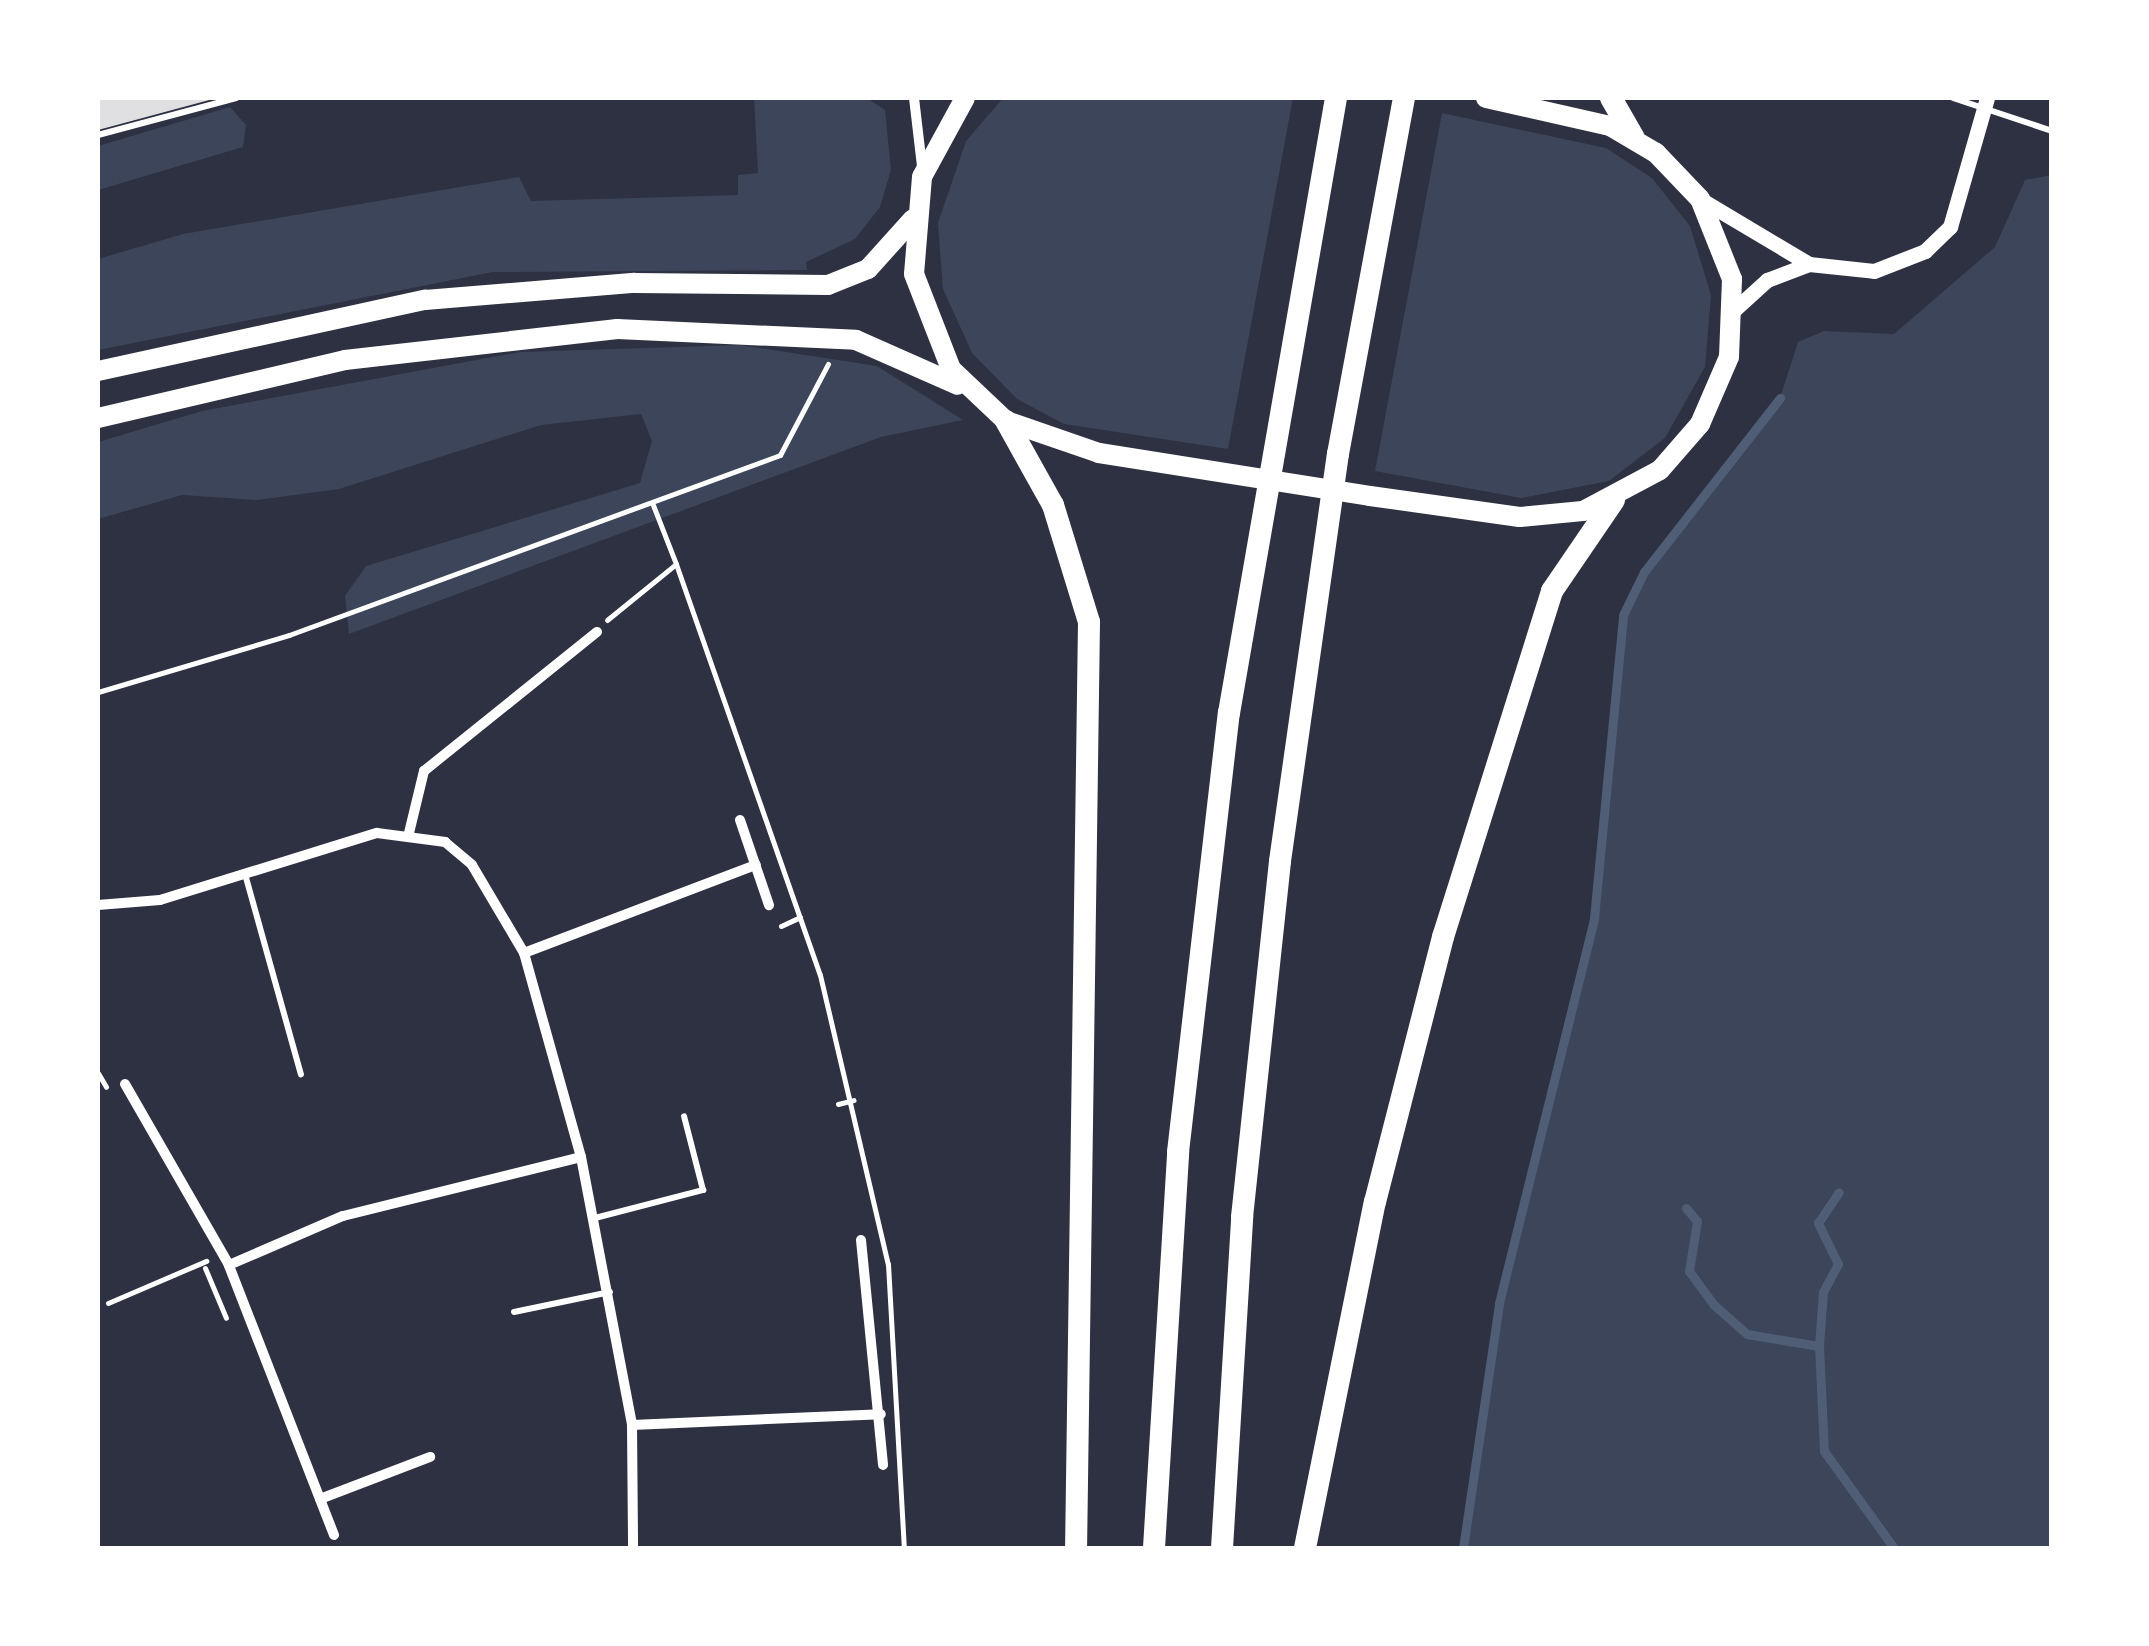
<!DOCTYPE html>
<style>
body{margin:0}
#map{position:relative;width:2149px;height:1646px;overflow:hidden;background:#2d3142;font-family:"Crimson Pro",serif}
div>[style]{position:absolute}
.green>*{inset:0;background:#3c4559}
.stream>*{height:9px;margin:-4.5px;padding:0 4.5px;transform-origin:4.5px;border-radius:4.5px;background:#4f5d75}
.building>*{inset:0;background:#e0e0e3}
.path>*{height:5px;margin:-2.5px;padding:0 2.5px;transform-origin:2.5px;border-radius:2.5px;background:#fff}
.service>*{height:6px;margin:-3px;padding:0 3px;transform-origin:3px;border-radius:3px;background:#fff}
.minor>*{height:10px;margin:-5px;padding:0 5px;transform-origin:5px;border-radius:5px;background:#fff}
.tertiary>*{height:15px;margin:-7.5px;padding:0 7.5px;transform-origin:7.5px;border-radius:7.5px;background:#fff}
.primary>*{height:20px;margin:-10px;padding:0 10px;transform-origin:10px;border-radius:10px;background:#fff}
.motorway>*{height:22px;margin:-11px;padding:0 11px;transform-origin:11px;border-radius:11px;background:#fff}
span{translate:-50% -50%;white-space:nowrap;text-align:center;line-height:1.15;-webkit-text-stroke:10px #fff;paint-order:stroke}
.frame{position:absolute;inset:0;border:100px solid #fff;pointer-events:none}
</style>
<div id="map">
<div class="green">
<i style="clip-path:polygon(754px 98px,867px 98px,885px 110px,891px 170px,880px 207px,855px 239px,806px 262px,807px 270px,493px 272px,98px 350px,98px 259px,183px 234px,519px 177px,531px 201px,738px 195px,738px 175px,758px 173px)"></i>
<i style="clip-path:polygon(1003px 98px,1293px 98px,1228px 449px,1064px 424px,1017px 399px,972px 353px,943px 289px,938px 223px,966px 141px)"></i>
<i style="clip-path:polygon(230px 107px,246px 125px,243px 147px,98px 190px,98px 146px)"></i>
<i style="clip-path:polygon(1442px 113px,1606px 148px,1652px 178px,1690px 226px,1711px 295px,1705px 367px,1665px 438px,1609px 481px,1521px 498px,1375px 471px)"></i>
<i style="clip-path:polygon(2051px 175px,2051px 1548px,1463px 1548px,1499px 1303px,1594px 918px,1623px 615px,1644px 572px,1780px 398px,1798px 342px,1824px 331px,1894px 334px,1995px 247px,2025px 180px)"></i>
<i style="clip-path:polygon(740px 345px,877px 366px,963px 420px,881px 437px,349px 634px,345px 596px,366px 566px,640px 483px,652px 441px,641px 414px,541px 425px,339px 489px,257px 500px,182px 495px,98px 519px,98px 442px,202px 411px,520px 352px)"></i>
</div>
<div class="stream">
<i style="left:1686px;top:1208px;width:17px;rotate:50deg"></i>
<i style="left:1697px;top:1221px;width:51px;rotate:99.1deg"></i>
<i style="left:1689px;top:1271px;width:42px;rotate:53.7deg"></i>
<i style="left:1714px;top:1305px;width:44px;rotate:41.3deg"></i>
<i style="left:1747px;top:1334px;width:73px;rotate:9.5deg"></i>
<i style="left:1819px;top:1346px;width:105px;rotate:87.3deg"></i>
<i style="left:1824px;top:1451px;width:120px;rotate:54.2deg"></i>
<i style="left:1819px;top:1346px;width:54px;rotate:-85.8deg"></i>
<i style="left:1823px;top:1292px;width:32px;rotate:-62deg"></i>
<i style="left:1838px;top:1264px;width:46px;rotate:-116deg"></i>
<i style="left:1818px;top:1223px;width:37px;rotate:-56deg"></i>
<i style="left:1463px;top:1548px;width:248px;rotate:-81.6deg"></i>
<i style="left:1499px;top:1303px;width:397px;rotate:-76.1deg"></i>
<i style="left:1594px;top:918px;width:304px;rotate:-84.5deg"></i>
<i style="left:1623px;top:615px;width:48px;rotate:-64deg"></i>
<i style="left:1644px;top:572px;width:221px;rotate:-52deg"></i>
</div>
<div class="building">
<i style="clip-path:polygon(98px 98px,212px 98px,213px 99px,98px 130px)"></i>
</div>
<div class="path">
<i style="left:653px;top:505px;width:63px;rotate:68.7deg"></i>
<i style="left:607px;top:620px;width:89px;rotate:-39.1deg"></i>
<i style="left:676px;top:564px;width:435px;rotate:70.7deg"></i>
<i style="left:820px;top:975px;width:297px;rotate:76.8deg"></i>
<i style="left:888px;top:1264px;width:284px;rotate:86.8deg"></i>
<i style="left:98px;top:692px;width:199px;rotate:-16.6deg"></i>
<i style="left:289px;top:635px;width:523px;rotate:-20.13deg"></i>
<i style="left:780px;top:455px;width:103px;rotate:-62.2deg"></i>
<i style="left:781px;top:926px;width:21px;rotate:-25deg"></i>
<i style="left:98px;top:1073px;width:16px;rotate:60deg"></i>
<i style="left:838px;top:1104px;width:16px;rotate:-14deg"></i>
<i style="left:205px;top:1268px;width:54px;rotate:67.2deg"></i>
<i style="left:108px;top:1303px;width:107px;rotate:-23.2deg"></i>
</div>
<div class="service">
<i style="left:1953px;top:98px;width:104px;rotate:18.4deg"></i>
<i style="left:98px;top:135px;width:143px;rotate:-15deg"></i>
<i style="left:245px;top:874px;width:208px;rotate:74.4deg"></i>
<i style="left:595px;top:1218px;width:112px;rotate:-14.5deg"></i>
<i style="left:703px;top:1190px;width:76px;rotate:-104.4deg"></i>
<i style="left:514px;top:1312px;width:98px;rotate:-11.8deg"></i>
</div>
<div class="minor">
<i style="left:914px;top:98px;width:68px;rotate:83.3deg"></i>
<i style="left:740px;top:820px;width:90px;rotate:71.2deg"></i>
<i style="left:409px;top:833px;width:64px;rotate:-76.4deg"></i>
<i style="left:424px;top:771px;width:222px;rotate:-38.8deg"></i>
<i style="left:98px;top:905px;width:62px;rotate:-4.6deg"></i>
<i style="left:160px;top:900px;width:227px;rotate:-17.2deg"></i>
<i style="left:377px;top:833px;width:69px;rotate:7.5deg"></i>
<i style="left:445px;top:842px;width:35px;rotate:40deg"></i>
<i style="left:472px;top:865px;width:102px;rotate:59.4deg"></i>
<i style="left:524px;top:953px;width:212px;rotate:74.4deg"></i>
<i style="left:581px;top:1157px;width:273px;rotate:79.2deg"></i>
<i style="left:632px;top:1425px;width:123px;rotate:89.5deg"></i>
<i style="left:524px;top:953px;width:248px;rotate:-20.8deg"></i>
<i style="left:125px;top:1084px;width:209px;rotate:60.1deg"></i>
<i style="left:861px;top:1240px;width:226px;rotate:84.4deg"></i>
<i style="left:632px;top:1425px;width:249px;rotate:-2.5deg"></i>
<i style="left:320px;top:1499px;width:118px;rotate:-20.9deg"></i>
<i style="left:334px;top:1535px;width:290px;rotate:-111.3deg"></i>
<i style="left:229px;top:1265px;width:124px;rotate:-23.3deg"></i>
<i style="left:343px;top:1216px;width:245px;rotate:-13.9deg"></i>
</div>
<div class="tertiary">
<i style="left:1700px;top:199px;width:127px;rotate:30.8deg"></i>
<i style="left:1734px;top:310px;width:45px;rotate:-42.3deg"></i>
<i style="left:1767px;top:280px;width:45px;rotate:-20.9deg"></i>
<i style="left:1809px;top:264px;width:65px;rotate:6.1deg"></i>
<i style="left:1874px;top:271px;width:55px;rotate:-21.4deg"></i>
<i style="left:1925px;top:251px;width:35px;rotate:-44deg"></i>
<i style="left:1950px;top:227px;width:134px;rotate:-74deg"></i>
</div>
<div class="primary">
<i style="left:965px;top:98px;width:90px;rotate:118.6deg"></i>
<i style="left:922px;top:177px;width:97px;rotate:94.7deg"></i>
<i style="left:914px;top:274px;width:102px;rotate:68.7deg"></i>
<i style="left:951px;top:369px;width:76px;rotate:43.4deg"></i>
<i style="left:1006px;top:421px;width:98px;rotate:19deg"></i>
<i style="left:1099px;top:453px;width:274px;rotate:9deg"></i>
<i style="left:1370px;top:496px;width:151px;rotate:8deg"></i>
<i style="left:1520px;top:517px;width:63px;rotate:-5.4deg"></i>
<i style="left:1583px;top:511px;width:87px;rotate:-28deg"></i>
<i style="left:1660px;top:470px;width:61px;rotate:-49deg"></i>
<i style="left:1700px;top:424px;width:73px;rotate:-66.6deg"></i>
<i style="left:1729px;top:357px;width:78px;rotate:-87.8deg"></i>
<i style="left:1732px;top:279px;width:86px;rotate:-111.8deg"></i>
<i style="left:1700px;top:199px;width:64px;rotate:-133.7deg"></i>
<i style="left:1656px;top:153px;width:53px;rotate:-149.6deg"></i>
<i style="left:1610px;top:126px;width:127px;rotate:-167.3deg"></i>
<i style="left:98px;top:371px;width:335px;rotate:-12.3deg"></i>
<i style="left:425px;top:300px;width:210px;rotate:-4.7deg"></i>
<i style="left:634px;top:283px;width:194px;rotate:0.6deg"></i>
<i style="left:828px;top:285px;width:43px;rotate:-21.8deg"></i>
<i style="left:868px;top:269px;width:67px;rotate:-48deg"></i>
<i style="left:98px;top:418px;width:254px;rotate:-13.2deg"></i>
<i style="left:345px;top:360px;width:274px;rotate:-6.5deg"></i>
<i style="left:617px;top:329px;width:239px;rotate:2.6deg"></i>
<i style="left:856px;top:340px;width:111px;rotate:23.8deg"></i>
</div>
<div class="motorway">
<i style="left:1611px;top:98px;width:46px;rotate:60.1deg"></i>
<i style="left:1006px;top:421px;width:96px;rotate:60.8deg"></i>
<i style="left:1053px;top:505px;width:122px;rotate:72.9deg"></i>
<i style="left:1089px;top:622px;width:926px;rotate:90.8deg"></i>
<i style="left:1154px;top:1548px;width:397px;rotate:-86.5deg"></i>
<i style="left:1178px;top:1152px;width:442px;rotate:-83.4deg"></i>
<i style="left:1229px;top:713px;width:624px;rotate:-80.13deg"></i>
<i style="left:1222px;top:1548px;width:332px;rotate:-86.5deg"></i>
<i style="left:1242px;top:1217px;width:358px;rotate:-83.9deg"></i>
<i style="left:1280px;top:861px;width:411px;rotate:-81.9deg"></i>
<i style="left:1338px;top:454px;width:362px;rotate:-79.5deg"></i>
<i style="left:1305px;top:1548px;width:353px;rotate:-78.6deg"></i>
<i style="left:1375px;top:1202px;width:274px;rotate:-75.6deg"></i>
<i style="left:1443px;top:937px;width:363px;rotate:-72.5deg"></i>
<i style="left:1552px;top:591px;width:110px;rotate:-55.7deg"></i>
</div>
<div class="frame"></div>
</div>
